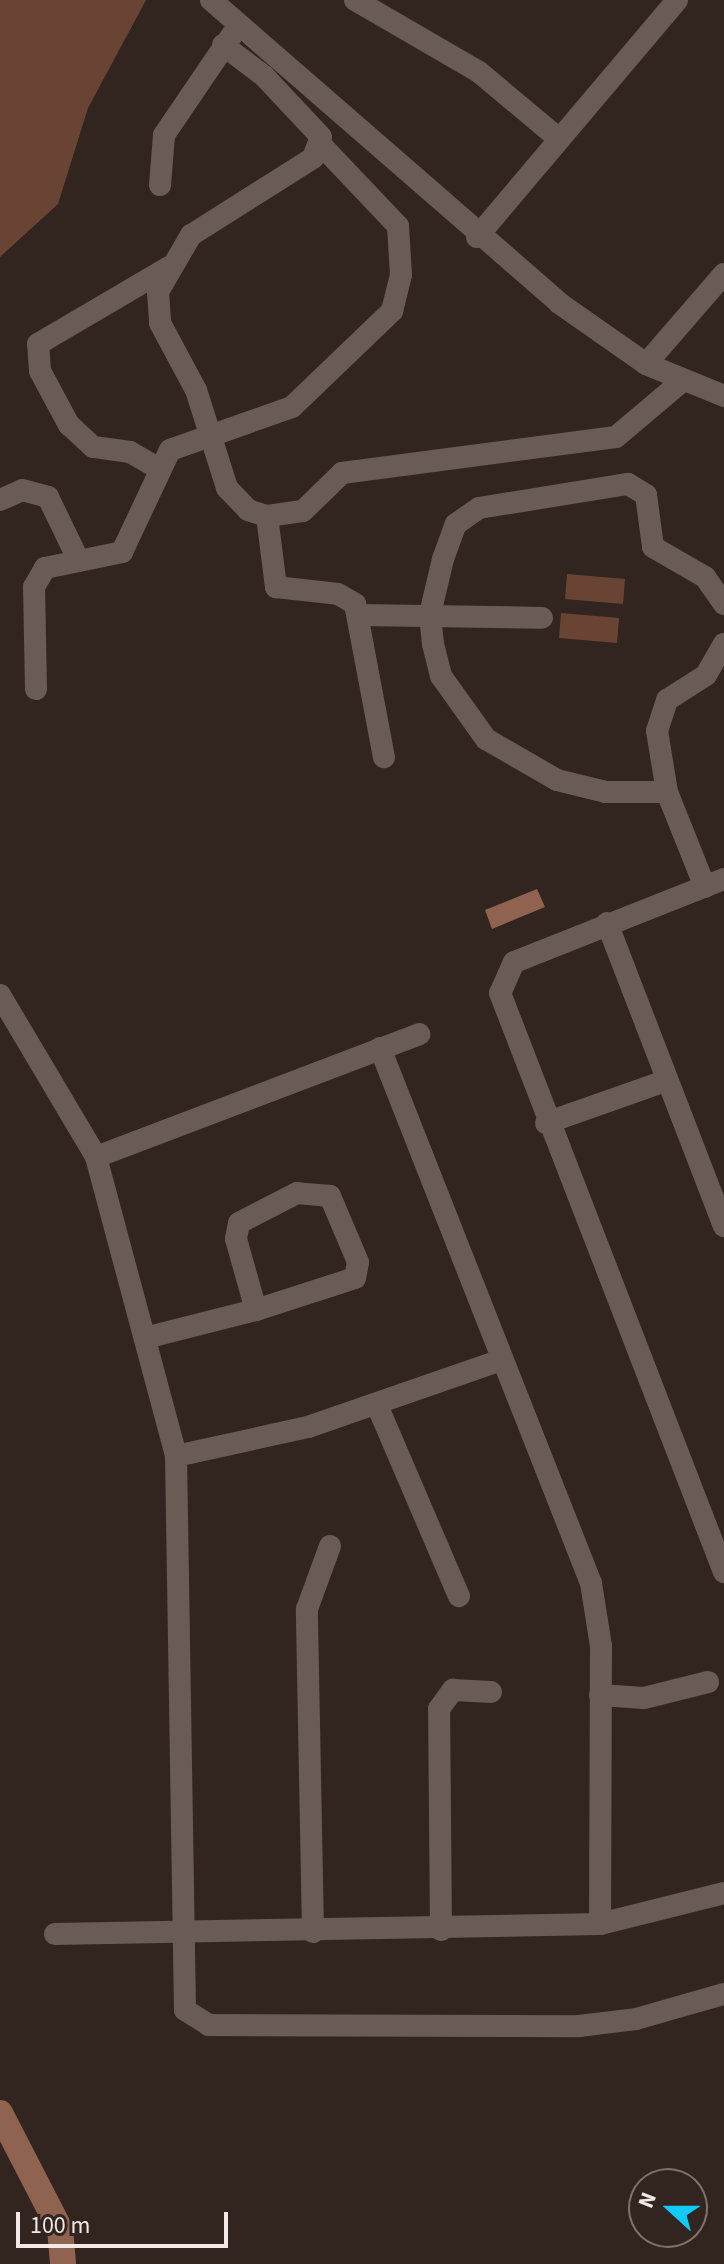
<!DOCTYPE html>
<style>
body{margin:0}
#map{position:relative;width:724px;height:2264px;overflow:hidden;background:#32251f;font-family:"Source Sans 3",sans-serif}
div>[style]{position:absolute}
.green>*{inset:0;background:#694435}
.water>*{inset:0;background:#906351}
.river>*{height:26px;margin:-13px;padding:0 13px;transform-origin:13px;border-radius:13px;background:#906351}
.minor>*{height:22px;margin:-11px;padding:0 11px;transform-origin:11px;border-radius:11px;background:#6b5b55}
span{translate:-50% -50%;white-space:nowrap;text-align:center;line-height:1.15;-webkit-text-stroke:8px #32251f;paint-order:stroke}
.north{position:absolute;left:628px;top:2168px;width:80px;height:80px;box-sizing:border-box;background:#32251f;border:2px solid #7f736e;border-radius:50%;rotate:291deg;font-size:22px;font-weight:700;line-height:32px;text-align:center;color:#f2e8e5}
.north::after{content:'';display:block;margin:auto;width:28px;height:36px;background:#11cafa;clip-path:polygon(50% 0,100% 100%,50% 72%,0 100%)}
.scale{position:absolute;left:16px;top:2212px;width:212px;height:36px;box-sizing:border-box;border:4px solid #f2e8e5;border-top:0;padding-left:10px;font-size:24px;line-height:28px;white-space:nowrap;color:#f2e8e5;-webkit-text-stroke:6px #32251f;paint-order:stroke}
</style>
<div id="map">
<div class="green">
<i style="clip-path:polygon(0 0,146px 0,88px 108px,58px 204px,0 257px)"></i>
<i style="clip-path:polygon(567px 574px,625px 579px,623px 604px,565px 599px)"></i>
<i style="clip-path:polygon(561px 613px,619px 618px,617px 643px,559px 638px)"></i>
</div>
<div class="water">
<i style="clip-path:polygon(537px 889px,545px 907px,492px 929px,485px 910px)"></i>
</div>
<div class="river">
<i style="left:0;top:2113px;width:131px;rotate:62.7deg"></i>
<i style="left:60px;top:2229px;width:35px;rotate:85deg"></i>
</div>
<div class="minor">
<i style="left:211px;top:0;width:461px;rotate:41deg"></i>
<i style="left:559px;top:303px;width:106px;rotate:35deg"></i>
<i style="left:646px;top:364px;width:84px;rotate:22.3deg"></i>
<i style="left:355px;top:0;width:143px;rotate:30.1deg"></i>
<i style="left:479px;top:72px;width:104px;rotate:39.9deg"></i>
<i style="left:223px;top:45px;width:51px;rotate:37.1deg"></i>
<i style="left:264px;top:76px;width:83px;rotate:46.9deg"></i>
<i style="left:321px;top:137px;width:22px;rotate:111deg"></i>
<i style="left:313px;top:158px;width:144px;rotate:147.7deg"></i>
<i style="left:191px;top:235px;width:66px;rotate:120.1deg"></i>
<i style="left:158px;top:292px;width:31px;rotate:86deg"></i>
<i style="left:160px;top:323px;width:76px;rotate:61.8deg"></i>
<i style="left:196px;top:390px;width:103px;rotate:72.4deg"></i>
<i style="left:227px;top:488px;width:30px;rotate:46deg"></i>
<i style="left:248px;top:510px;width:20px;rotate:18deg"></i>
<i style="left:267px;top:516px;width:36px;rotate:-8deg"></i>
<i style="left:303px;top:511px;width:54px;rotate:-44.3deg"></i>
<i style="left:342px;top:473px;width:276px;rotate:-7.5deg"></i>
<i style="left:616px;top:437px;width:85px;rotate:-40.2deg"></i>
<i style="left:160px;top:185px;width:50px;rotate:-85.4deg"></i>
<i style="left:164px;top:135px;width:121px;rotate:-55.8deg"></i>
<i style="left:477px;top:237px;width:310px;rotate:-49.8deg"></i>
<i style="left:646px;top:364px;width:119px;rotate:-49.1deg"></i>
<i style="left:156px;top:467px;width:30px;rotate:-150deg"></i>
<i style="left:130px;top:452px;width:37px;rotate:-172deg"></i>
<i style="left:93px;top:447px;width:33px;rotate:-137deg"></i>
<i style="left:69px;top:425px;width:61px;rotate:-118.2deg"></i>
<i style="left:40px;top:371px;width:27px;rotate:-94deg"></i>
<i style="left:38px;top:344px;width:152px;rotate:-30.4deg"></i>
<i style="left:0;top:500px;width:24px;rotate:-24deg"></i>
<i style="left:22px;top:490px;width:27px;rotate:15deg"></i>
<i style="left:48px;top:497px;width:71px;rotate:64.2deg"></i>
<i style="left:267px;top:516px;width:72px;rotate:82.8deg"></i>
<i style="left:276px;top:587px;width:62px;rotate:6.4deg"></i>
<i style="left:338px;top:594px;width:20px;rotate:30deg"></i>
<i style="left:355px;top:604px;width:156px;rotate:79.3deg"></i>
<i style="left:359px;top:615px;width:183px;rotate:0.9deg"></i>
<i style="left:36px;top:689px;width:102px;rotate:-91.1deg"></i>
<i style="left:34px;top:587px;width:22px;rotate:-60deg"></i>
<i style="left:45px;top:568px;width:79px;rotate:-11.7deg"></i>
<i style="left:122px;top:552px;width:113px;rotate:-64.8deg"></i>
<i style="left:170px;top:450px;width:129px;rotate:-19.4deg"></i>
<i style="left:292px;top:407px;width:139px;rotate:-43.8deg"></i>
<i style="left:392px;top:311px;width:37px;rotate:-76deg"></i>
<i style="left:401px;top:275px;width:49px;rotate:-93.5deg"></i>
<i style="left:398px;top:226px;width:112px;rotate:-133.5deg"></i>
<i style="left:667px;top:792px;width:61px;rotate:180deg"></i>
<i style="left:606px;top:792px;width:50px;rotate:-166.2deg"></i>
<i style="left:557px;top:780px;width:82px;rotate:-150deg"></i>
<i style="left:486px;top:739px;width:77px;rotate:-125.5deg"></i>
<i style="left:441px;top:676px;width:33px;rotate:-104deg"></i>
<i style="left:433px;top:644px;width:30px;rotate:-96deg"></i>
<i style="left:430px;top:614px;width:57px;rotate:-76.7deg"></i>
<i style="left:443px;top:559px;width:37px;rotate:-70deg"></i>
<i style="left:456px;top:524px;width:28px;rotate:-35deg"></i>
<i style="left:479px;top:508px;width:151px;rotate:-9.2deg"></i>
<i style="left:628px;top:484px;width:21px;rotate:31deg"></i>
<i style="left:646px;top:495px;width:52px;rotate:82.3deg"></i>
<i style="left:653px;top:547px;width:60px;rotate:30deg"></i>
<i style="left:705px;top:577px;width:33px;rotate:55deg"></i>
<i style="left:724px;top:879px;width:226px;rotate:158.4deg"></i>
<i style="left:514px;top:962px;width:34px;rotate:114deg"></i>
<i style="left:500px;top:993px;width:621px;rotate:68.85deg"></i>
<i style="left:705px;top:887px;width:102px;rotate:-111.8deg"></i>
<i style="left:667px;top:792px;width:62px;rotate:-99.3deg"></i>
<i style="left:657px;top:731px;width:33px;rotate:-72deg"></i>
<i style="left:667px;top:700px;width:46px;rotate:-32.7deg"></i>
<i style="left:706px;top:675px;width:36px;rotate:-60deg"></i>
<i style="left:607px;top:923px;width:325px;rotate:68.9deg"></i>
<i style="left:0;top:995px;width:188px;rotate:59.3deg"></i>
<i style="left:96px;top:1157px;width:310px;rotate:75deg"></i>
<i style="left:176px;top:1456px;width:554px;rotate:89.07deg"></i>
<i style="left:185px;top:2010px;width:28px;rotate:32deg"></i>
<i style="left:209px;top:2025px;width:370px;rotate:0.2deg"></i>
<i style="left:579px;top:2026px;width:57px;rotate:-7deg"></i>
<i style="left:636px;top:2019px;width:91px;rotate:-15.9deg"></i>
<i style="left:380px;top:1048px;width:575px;rotate:68.48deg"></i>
<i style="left:591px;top:1583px;width:64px;rotate:81deg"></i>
<i style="left:601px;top:1646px;width:278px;rotate:90.2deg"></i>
<i style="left:546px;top:1123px;width:126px;rotate:-19.4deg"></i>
<i style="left:96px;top:1157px;width:346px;rotate:-20.8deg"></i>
<i style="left:145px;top:1338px;width:114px;rotate:-14.2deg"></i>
<i style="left:256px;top:1310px;width:104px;rotate:-17.9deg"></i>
<i style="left:355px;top:1278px;width:16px;rotate:-79deg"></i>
<i style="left:358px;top:1262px;width:72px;rotate:-113deg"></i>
<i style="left:330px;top:1196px;width:33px;rotate:-175deg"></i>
<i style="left:297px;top:1193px;width:65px;rotate:152.7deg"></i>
<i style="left:239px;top:1223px;width:16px;rotate:101deg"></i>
<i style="left:236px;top:1239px;width:74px;rotate:74.3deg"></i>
<i style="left:377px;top:1405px;width:208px;rotate:66.8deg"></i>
<i style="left:176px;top:1456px;width:135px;rotate:-12.4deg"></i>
<i style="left:308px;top:1427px;width:205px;rotate:-19.1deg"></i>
<i style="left:600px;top:1695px;width:44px;rotate:3.9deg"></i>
<i style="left:644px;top:1698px;width:66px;rotate:-14deg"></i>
<i style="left:441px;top:1930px;width:221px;rotate:-90.5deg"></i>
<i style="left:439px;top:1709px;width:24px;rotate:-54deg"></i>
<i style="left:453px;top:1690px;width:38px;rotate:3deg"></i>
<i style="left:313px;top:1932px;width:323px;rotate:-91.1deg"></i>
<i style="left:307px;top:1609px;width:67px;rotate:-69.9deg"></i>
<i style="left:55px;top:1934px;width:545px;rotate:-1.05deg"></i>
<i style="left:600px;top:1924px;width:128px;rotate:-14deg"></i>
</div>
<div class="north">N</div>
<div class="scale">100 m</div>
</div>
